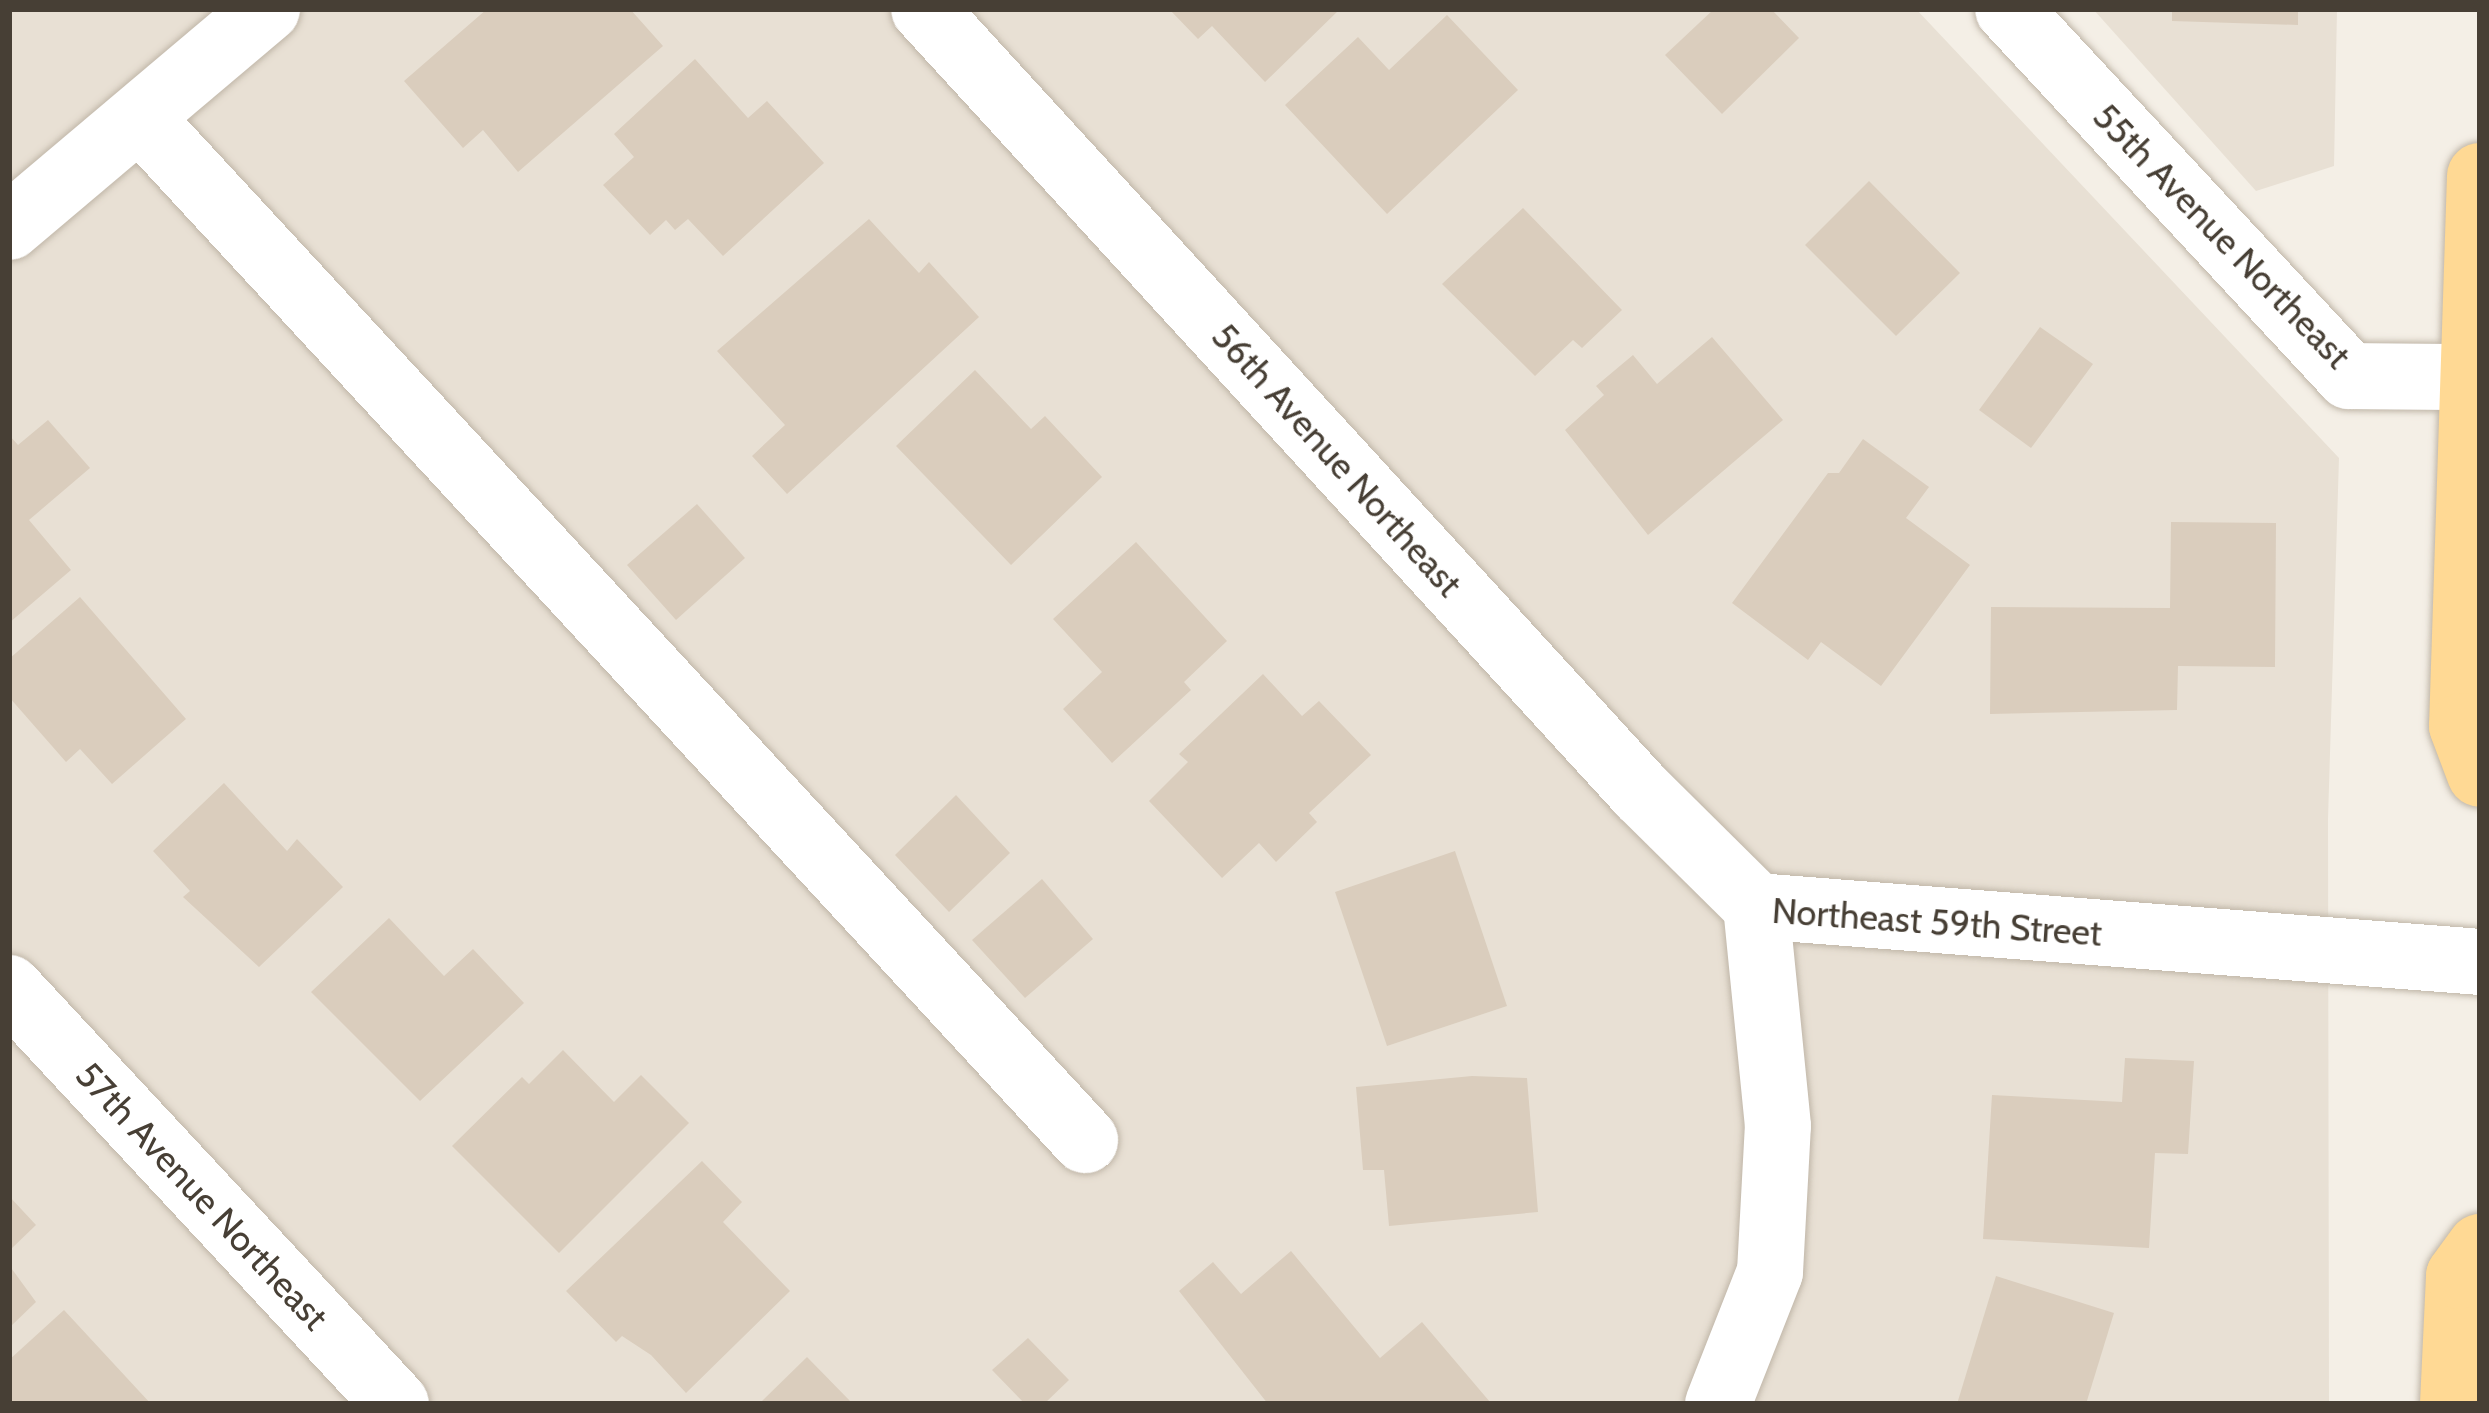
<!DOCTYPE html>
<style>
body{margin:0}
#map{position:relative;width:2489px;height:1413px;overflow:hidden;background:#f4efe6;font-family:Cabin,sans-serif}
div>[style]{position:absolute}
.residential>*{inset:0;background:#e8e0d4}
.building>*{inset:0;background:#dacdbd}
.roads{filter:drop-shadow(0 0 3px #c0b6a8) drop-shadow(0 0 3px #c0b6a8)}
.minor>*{height:66px;margin:-33px;padding:0 33px;transform-origin:33px;border-radius:33px;background:#fff}
.major>*{height:66px;margin:-33px;padding:0 33px;transform-origin:33px;border-radius:33px;background:#ffd994}
span{translate:-50% -50%;white-space:nowrap;text-align:center;line-height:1.15;-webkit-text-stroke:9px #fff;paint-order:stroke}
.street-label{font-size:36px;color:#473f35}
.frame{position:absolute;inset:0;border:12px solid #473f35;pointer-events:none}
</style>
<div id="map">
<div class="residential">
<i style="clip-path:polygon(9px 9px,1916px 9px,2339px 458px,2328px 819px,2329px 1404px,9px 1404px)"></i>
<i style="clip-path:polygon(2093px 9px,2337px 9px,2334px 166px,2256px 191px)"></i>
</div>
<div class="building">
<i style="clip-path:polygon(487px 9px,630px 9px,663px 46px,518px 172px,483px 130px,463px 148px,404px 81px)"></i>
<i style="clip-path:polygon(1169px 9px,1340px 9px,1265px 82px,1212px 26px,1198px 39px)"></i>
<i style="clip-path:polygon(1714px 9px,1771px 9px,1799px 38px,1722px 114px,1665px 55px)"></i>
<i style="clip-path:polygon(2172px 9px,2298px 9px,2298px 25px,2172px 21px)"></i>
<i style="clip-path:polygon(1447px 15px,1518px 90px,1387px 214px,1285px 105px,1358px 37px,1389px 70px)"></i>
<i style="clip-path:polygon(695px 59px,748px 118px,767px 101px,824px 163px,723px 256px,688px 219px,675px 230px,666px 220px,650px 235px,603px 185px,634px 157px,614px 134px)"></i>
<i style="clip-path:polygon(1869px 181px,1960px 273px,1896px 336px,1805px 245px)"></i>
<i style="clip-path:polygon(1523px 208px,1622px 310px,1582px 348px,1573px 340px,1535px 376px,1442px 284px)"></i>
<i style="clip-path:polygon(869px 219px,919px 273px,929px 262px,979px 317px,787px 494px,752px 456px,785px 425px,717px 351px)"></i>
<i style="clip-path:polygon(2040px 327px,2093px 364px,2031px 448px,1979px 410px)"></i>
<i style="clip-path:polygon(1712px 337px,1783px 420px,1648px 535px,1565px 430px,1604px 395px,1596px 386px,1633px 355px,1657px 384px)"></i>
<i style="clip-path:polygon(975px 370px,1031px 429px,1045px 416px,1102px 477px,1011px 565px,896px 446px)"></i>
<i style="clip-path:polygon(48px 420px,90px 468px,29px 520px,71px 570px,9px 623px,9px 435px,18px 445px)"></i>
<i style="clip-path:polygon(1863px 439px,1929px 487px,1906px 518px,1970px 565px,1881px 686px,1821px 642px,1808px 660px,1732px 603px,1828px 473px,1839px 473px)"></i>
<i style="clip-path:polygon(697px 504px,745px 558px,676px 620px,627px 565px)"></i>
<i style="clip-path:polygon(2171px 522px,2276px 523px,2275px 667px,2178px 666px,2177px 710px,1990px 714px,1991px 607px,2170px 608px)"></i>
<i style="clip-path:polygon(1136px 542px,1227px 641px,1184px 682px,1191px 690px,1112px 763px,1063px 709px,1102px 672px,1053px 619px)"></i>
<i style="clip-path:polygon(80px 597px,186px 719px,112px 784px,80px 749px,66px 762px,9px 697px,9px 659px)"></i>
<i style="clip-path:polygon(1263px 674px,1302px 716px,1319px 701px,1371px 755px,1309px 813px,1317px 822px,1276px 862px,1259px 843px,1222px 878px,1149px 801px,1188px 762px,1179px 754px)"></i>
<i style="clip-path:polygon(224px 783px,287px 851px,297px 839px,343px 887px,259px 967px,183px 897px,190px 891px,153px 851px)"></i>
<i style="clip-path:polygon(956px 795px,1010px 853px,949px 912px,895px 855px)"></i>
<i style="clip-path:polygon(1455px 851px,1507px 1006px,1387px 1046px,1335px 892px)"></i>
<i style="clip-path:polygon(1042px 879px,1093px 939px,1025px 998px,972px 940px)"></i>
<i style="clip-path:polygon(389px 918px,444px 976px,473px 949px,524px 1003px,420px 1101px,311px 992px)"></i>
<i style="clip-path:polygon(563px 1050px,614px 1102px,641px 1075px,689px 1123px,559px 1253px,452px 1146px,522px 1077px,529px 1084px)"></i>
<i style="clip-path:polygon(2125px 1058px,2194px 1061px,2188px 1154px,2155px 1153px,2149px 1248px,1983px 1239px,1992px 1095px,2122px 1102px)"></i>
<i style="clip-path:polygon(1472px 1076px,1527px 1078px,1538px 1212px,1389px 1226px,1384px 1170px,1363px 1170px,1356px 1087px)"></i>
<i style="clip-path:polygon(702px 1161px,742px 1202px,723px 1222px,790px 1291px,686px 1393px,651px 1355px,622px 1336px,616px 1342px,566px 1291px)"></i>
<i style="clip-path:polygon(9px 1196px,36px 1225px,9px 1251px)"></i>
<i style="clip-path:polygon(1291px 1251px,1380px 1358px,1422px 1322px,1490px 1402px,1268px 1404px,1179px 1291px,1213px 1262px,1241px 1294px)"></i>
<i style="clip-path:polygon(9px 1265px,36px 1302px,9px 1328px)"></i>
<i style="clip-path:polygon(1996px 1276px,2114px 1313px,2086px 1404px,1957px 1404px)"></i>
<i style="clip-path:polygon(64px 1310px,151px 1404px,9px 1404px,9px 1360px)"></i>
<i style="clip-path:polygon(1028px 1338px,1069px 1380px,1044px 1404px,1025px 1404px,992px 1370px)"></i>
<i style="clip-path:polygon(807px 1357px,853px 1404px,759px 1404px)"></i>
</div>
<div class="roads">
<div class="minor">
<i style="left:924px;top:9px;width:1062px;rotate:47.52deg"></i>
<i style="left:1641px;top:792px;width:162px;rotate:44.7deg"></i>
<i style="left:2008px;top:9px;width:501px;rotate:47.1deg"></i>
<i style="left:2349px;top:376px;width:125px;rotate:0.5deg"></i>
<i style="left:143px;top:121px;width:1388px;rotate:47.25deg"></i>
<i style="left:9px;top:227px;width:338px;rotate:-40.2deg"></i>
<i style="left:9px;top:988px;width:568px;rotate:47.07deg"></i>
<i style="left:1718px;top:1404px;width:142px;rotate:-68.5deg"></i>
<i style="left:1770px;top:1272px;width:146px;rotate:-86.9deg"></i>
<i style="left:1778px;top:1126px;width:221px;rotate:-95.7deg"></i>
<i style="left:1756px;top:906px;width:726px;rotate:4.42deg"></i>
</div>
<div class="major">
<i style="left:2480px;top:176px;width:550px;rotate:91.87deg"></i>
<i style="left:2462px;top:726px;width:51px;rotate:69.4deg"></i>
<i style="left:2453px;top:1404px;width:128px;rotate:-87.3deg"></i>
<i style="left:2459px;top:1276px;width:36px;rotate:-54deg"></i>
</div>
</div>
<div class="street-label">
<span style="left:2222px;top:236px;rotate:46deg">55th Avenue Northeast</span>
<span style="left:1337px;top:460px;rotate:48deg">56th Avenue Northeast</span>
<span style="left:1937px;top:922px;rotate:4deg">Northeast 59th Street</span>
<span style="left:202px;top:1196px;rotate:47deg">57th Avenue Northeast</span>
</div>
<div class="frame"></div>
</div>
